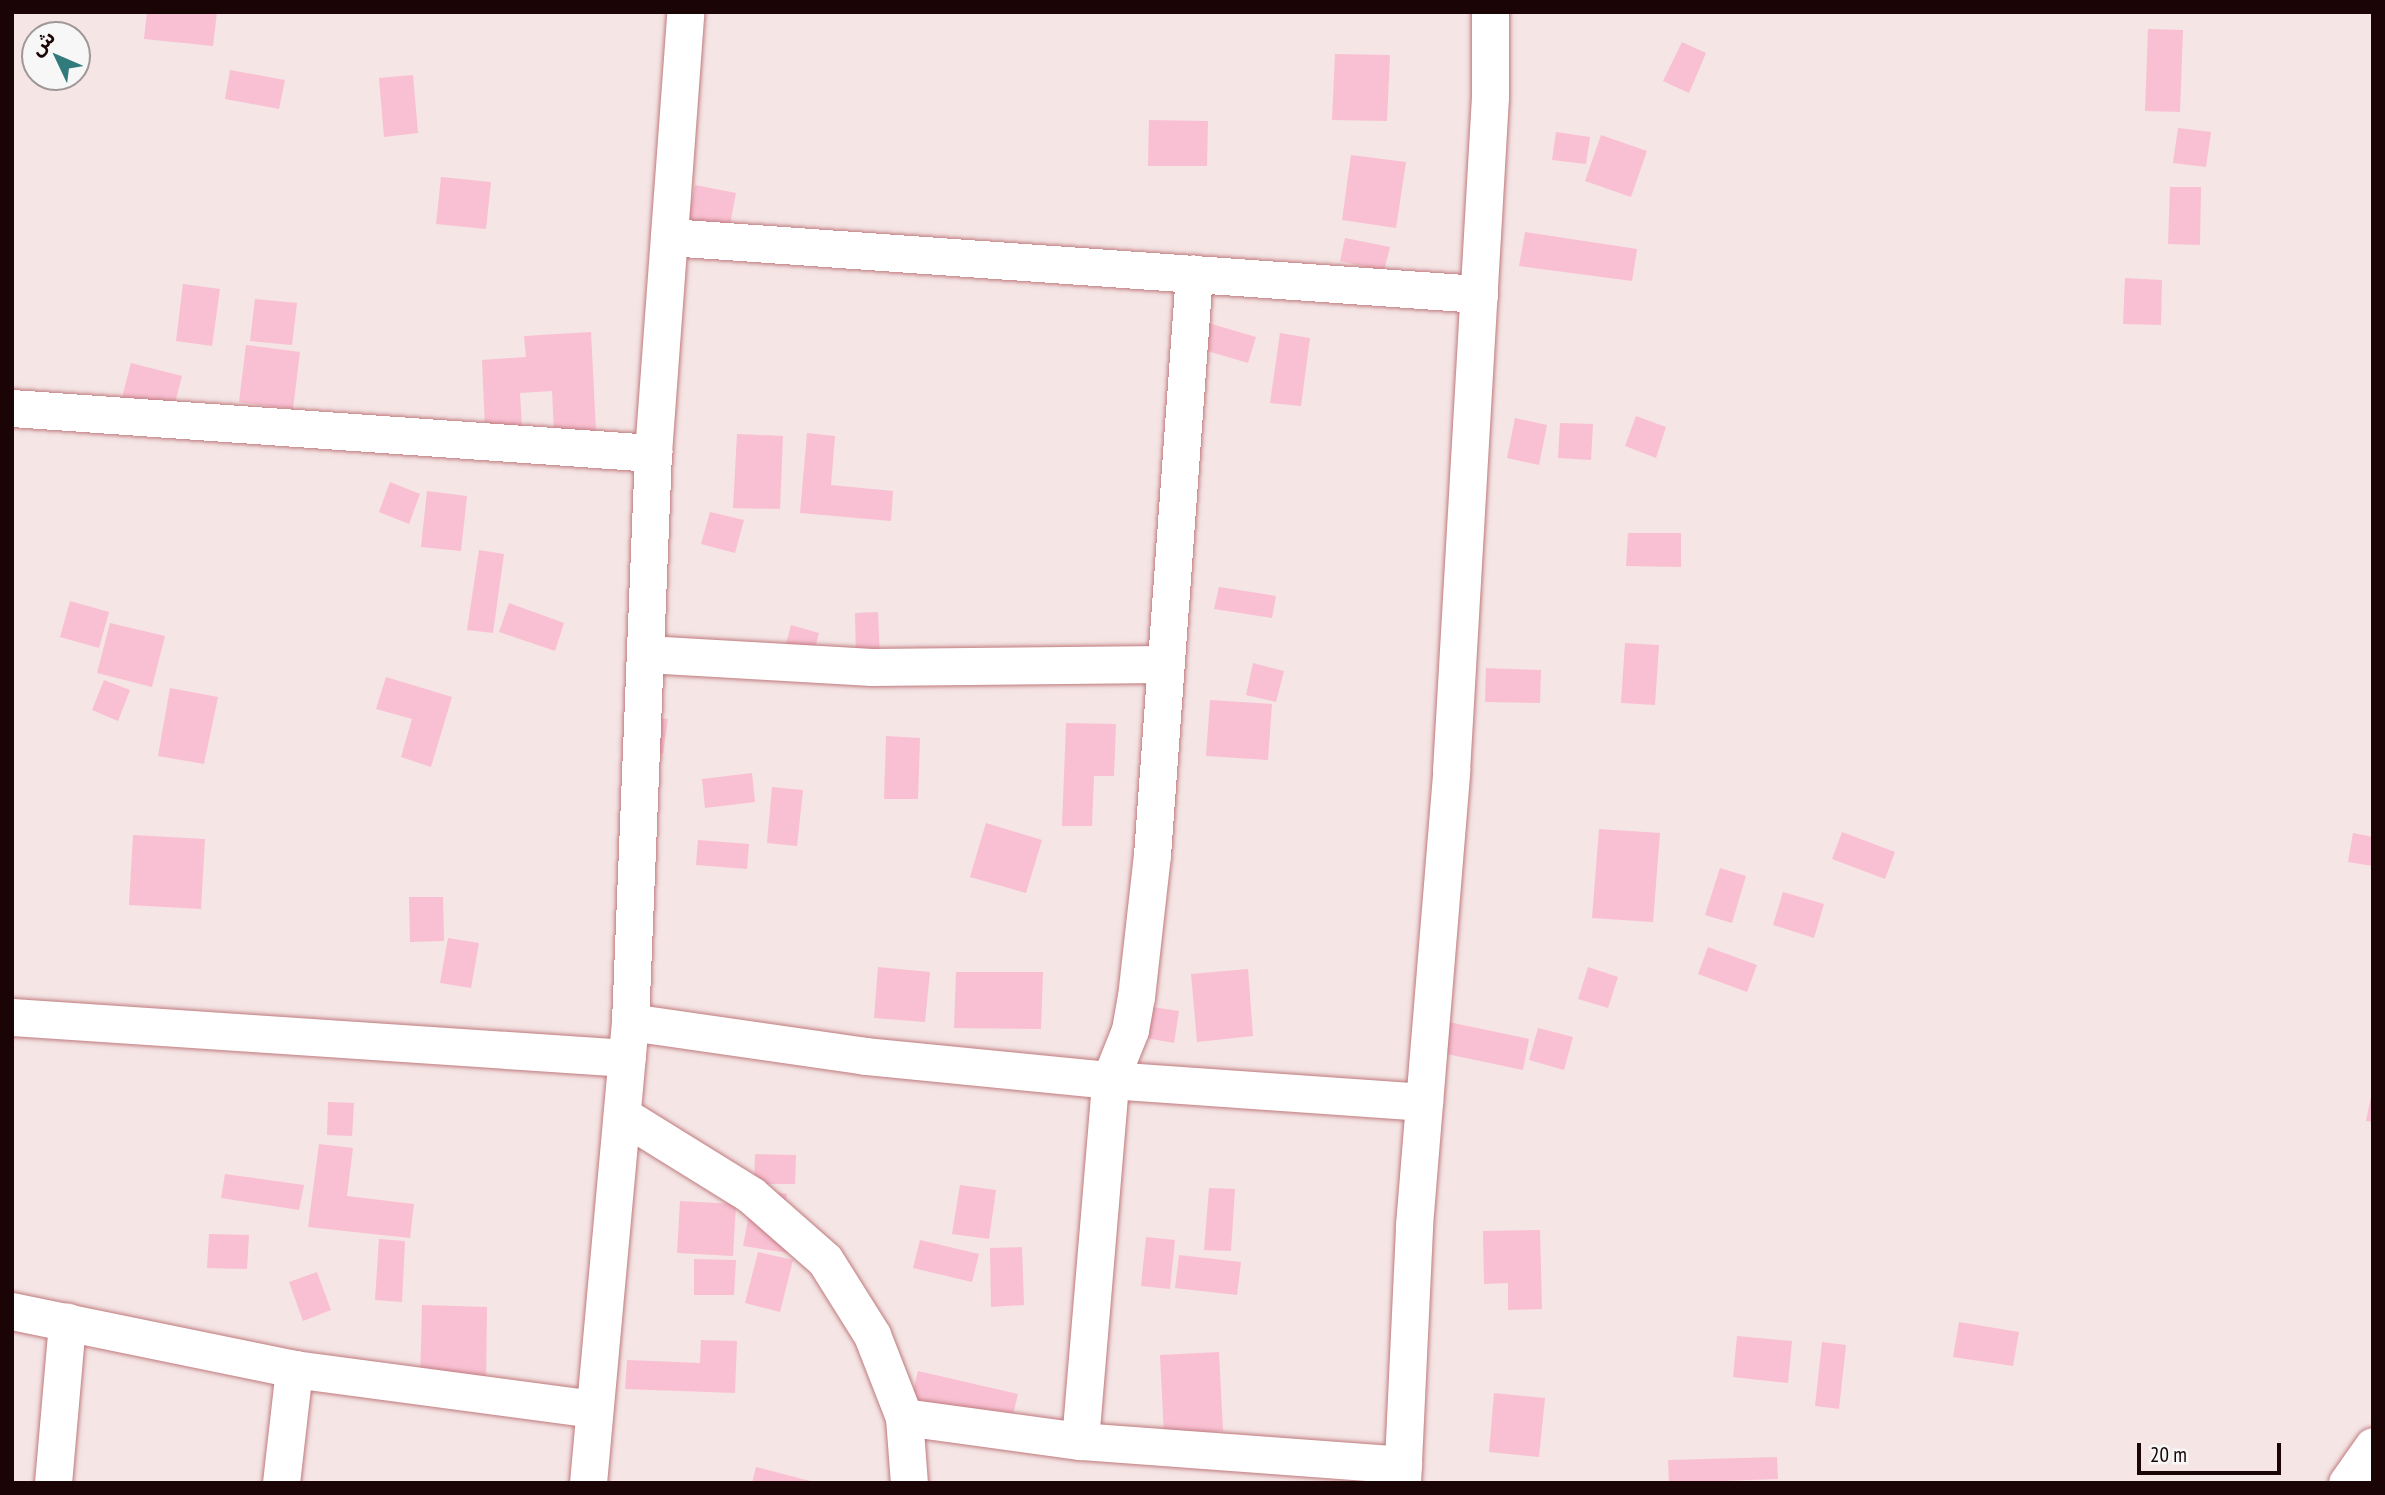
<!DOCTYPE html>
<meta charset="utf-8">
<style>
body{margin:0}
#map{position:relative;width:2385px;height:1495px;overflow:hidden;background:#f5e5e5;font-family:"PT Sans Narrow","Noto Sans Arabic",sans-serif}
div>[style]{position:absolute}
.building>*{inset:0;background:#f9c0d3}
.roads{filter:drop-shadow(0 0 2px #bf7a7d) drop-shadow(0 0 2px #bf7a7d)}
.street>*{height:37px;margin:-18.5px;padding:0 18.5px;transform-origin:18.5px;border-radius:18.5px;background:#fff}
span{translate:-50% -50%;white-space:nowrap;text-align:center;line-height:1.15;-webkit-text-stroke:7px #f7f7f7;paint-order:stroke}
.frame{position:absolute;inset:0;border:14px solid #1a0406;pointer-events:none}
.north{position:absolute;left:21px;top:21px;width:70px;height:70px;box-sizing:border-box;background:#f7f7f7;border:2px solid #9f9697;border-radius:50%;rotate:314deg;font-size:19px;font-weight:700;line-height:28px;text-align:center;color:#1a0406}
.north::after{content:'';display:block;margin:auto;width:24px;height:32px;background:#327b7c;clip-path:polygon(50% 0,100% 100%,50% 72%,0 100%)}
.scale{position:absolute;left:2137px;top:1443px;width:144px;height:32px;box-sizing:border-box;border:4px solid #1a0406;border-top:0;padding-left:9px;font-size:21px;line-height:24px;white-space:nowrap;color:#1a0406;-webkit-text-stroke:5px #f7f7f7;paint-order:stroke}
</style>
<div id="map">
<div class="building">
<i style="clip-path:polygon(147px 12px,217px 12px,213px 46px,144px 39px)"></i>
<i style="clip-path:polygon(2148px 29px,2183px 30px,2180px 112px,2145px 111px)"></i>
<i style="clip-path:polygon(1682px 42px,1706px 53px,1689px 93px,1663px 81px)"></i>
<i style="clip-path:polygon(1335px 54px,1390px 55px,1387px 121px,1332px 120px)"></i>
<i style="clip-path:polygon(230px 70px,285px 80px,279px 109px,225px 99px)"></i>
<i style="clip-path:polygon(413px 75px,418px 133px,384px 137px,379px 78px)"></i>
<i style="clip-path:polygon(1149px 120px,1208px 121px,1207px 166px,1148px 166px)"></i>
<i style="clip-path:polygon(2178px 128px,2211px 132px,2206px 167px,2173px 163px)"></i>
<i style="clip-path:polygon(1556px 132px,1590px 137px,1586px 164px,1552px 160px)"></i>
<i style="clip-path:polygon(1601px 135px,1647px 151px,1631px 197px,1585px 181px)"></i>
<i style="clip-path:polygon(1351px 155px,1406px 162px,1396px 228px,1342px 220px)"></i>
<i style="clip-path:polygon(441px 177px,491px 182px,486px 229px,436px 224px)"></i>
<i style="clip-path:polygon(695px 185px,736px 193px,729px 230px,688px 223px)"></i>
<i style="clip-path:polygon(2170px 187px,2201px 187px,2200px 245px,2168px 244px)"></i>
<i style="clip-path:polygon(1525px 232px,1637px 249px,1632px 281px,1519px 266px)"></i>
<i style="clip-path:polygon(1345px 238px,1390px 247px,1384px 271px,1340px 261px)"></i>
<i style="clip-path:polygon(2125px 278px,2162px 280px,2161px 325px,2123px 324px)"></i>
<i style="clip-path:polygon(183px 284px,220px 289px,212px 346px,176px 341px)"></i>
<i style="clip-path:polygon(255px 299px,297px 303px,292px 345px,250px 341px)"></i>
<i style="clip-path:polygon(1205px 322px,1256px 337px,1248px 363px,1197px 348px)"></i>
<i style="clip-path:polygon(591px 332px,596px 431px,554px 433px,552px 391px,520px 393px,522px 426px,485px 429px,482px 360px,526px 357px,524px 336px)"></i>
<i style="clip-path:polygon(1280px 333px,1310px 338px,1301px 406px,1270px 403px)"></i>
<i style="clip-path:polygon(246px 345px,300px 352px,293px 409px,239px 402px)"></i>
<i style="clip-path:polygon(131px 363px,182px 376px,170px 422px,119px 409px)"></i>
<i style="clip-path:polygon(1636px 416px,1666px 427px,1656px 458px,1625px 446px)"></i>
<i style="clip-path:polygon(1515px 418px,1547px 425px,1539px 465px,1507px 458px)"></i>
<i style="clip-path:polygon(1560px 423px,1593px 424px,1591px 460px,1558px 458px)"></i>
<i style="clip-path:polygon(807px 433px,835px 436px,831px 485px,893px 491px,891px 521px,800px 513px)"></i>
<i style="clip-path:polygon(737px 434px,783px 436px,780px 509px,733px 508px)"></i>
<i style="clip-path:polygon(390px 482px,420px 494px,409px 524px,379px 512px)"></i>
<i style="clip-path:polygon(427px 491px,467px 496px,461px 551px,421px 547px)"></i>
<i style="clip-path:polygon(710px 512px,744px 520px,735px 553px,701px 544px)"></i>
<i style="clip-path:polygon(1628px 533px,1681px 533px,1681px 567px,1626px 566px)"></i>
<i style="clip-path:polygon(479px 550px,504px 554px,493px 633px,467px 630px)"></i>
<i style="clip-path:polygon(1219px 587px,1276px 596px,1272px 618px,1214px 609px)"></i>
<i style="clip-path:polygon(70px 601px,109px 612px,99px 648px,60px 637px)"></i>
<i style="clip-path:polygon(509px 603px,564px 623px,555px 651px,499px 632px)"></i>
<i style="clip-path:polygon(878px 612px,880px 659px,856px 660px,855px 613px)"></i>
<i style="clip-path:polygon(110px 623px,165px 636px,152px 687px,97px 673px)"></i>
<i style="clip-path:polygon(791px 625px,819px 633px,810px 667px,782px 659px)"></i>
<i style="clip-path:polygon(1625px 643px,1659px 645px,1655px 705px,1621px 703px)"></i>
<i style="clip-path:polygon(1253px 663px,1284px 671px,1276px 702px,1246px 695px)"></i>
<i style="clip-path:polygon(1486px 668px,1541px 670px,1540px 703px,1485px 702px)"></i>
<i style="clip-path:polygon(386px 677px,452px 697px,431px 767px,401px 757px,412px 719px,376px 709px)"></i>
<i style="clip-path:polygon(104px 680px,130px 690px,118px 721px,92px 710px)"></i>
<i style="clip-path:polygon(170px 688px,218px 697px,204px 764px,158px 756px)"></i>
<i style="clip-path:polygon(1210px 700px,1272px 704px,1268px 760px,1206px 756px)"></i>
<i style="clip-path:polygon(635px 714px,668px 719px,663px 754px,631px 751px)"></i>
<i style="clip-path:polygon(1066px 723px,1116px 724px,1114px 776px,1094px 776px,1092px 826px,1062px 826px)"></i>
<i style="clip-path:polygon(886px 736px,920px 738px,918px 799px,884px 799px)"></i>
<i style="clip-path:polygon(752px 773px,755px 802px,705px 808px,702px 779px)"></i>
<i style="clip-path:polygon(772px 787px,803px 790px,797px 846px,767px 843px)"></i>
<i style="clip-path:polygon(986px 823px,1042px 840px,1026px 893px,970px 877px)"></i>
<i style="clip-path:polygon(1599px 829px,1660px 833px,1653px 922px,1592px 918px)"></i>
<i style="clip-path:polygon(1842px 832px,1895px 852px,1885px 879px,1832px 859px)"></i>
<i style="clip-path:polygon(2353px 833px,2373px 837px,2373px 866px,2348px 862px)"></i>
<i style="clip-path:polygon(133px 835px,205px 839px,201px 909px,129px 905px)"></i>
<i style="clip-path:polygon(698px 840px,749px 844px,747px 869px,696px 865px)"></i>
<i style="clip-path:polygon(1720px 868px,1746px 876px,1732px 923px,1705px 915px)"></i>
<i style="clip-path:polygon(1783px 892px,1824px 904px,1814px 938px,1773px 925px)"></i>
<i style="clip-path:polygon(409px 897px,443px 897px,444px 941px,410px 942px)"></i>
<i style="clip-path:polygon(448px 938px,479px 943px,471px 988px,440px 983px)"></i>
<i style="clip-path:polygon(1708px 947px,1757px 965px,1747px 992px,1698px 974px)"></i>
<i style="clip-path:polygon(878px 967px,930px 972px,925px 1022px,874px 1018px)"></i>
<i style="clip-path:polygon(1588px 967px,1618px 977px,1608px 1008px,1578px 999px)"></i>
<i style="clip-path:polygon(1248px 969px,1253px 1036px,1197px 1042px,1191px 974px)"></i>
<i style="clip-path:polygon(956px 972px,1043px 972px,1041px 1029px,954px 1028px)"></i>
<i style="clip-path:polygon(1152px 1007px,1179px 1011px,1174px 1043px,1146px 1038px)"></i>
<i style="clip-path:polygon(1444px 1021px,1529px 1039px,1523px 1070px,1437px 1052px)"></i>
<i style="clip-path:polygon(1538px 1028px,1573px 1037px,1564px 1070px,1529px 1060px)"></i>
<i style="clip-path:polygon(2373px 1087px,2373px 1122px,2366px 1121px)"></i>
<i style="clip-path:polygon(328px 1102px,354px 1103px,352px 1136px,327px 1135px)"></i>
<i style="clip-path:polygon(319px 1144px,353px 1148px,347px 1196px,414px 1204px,410px 1238px,308px 1227px)"></i>
<i style="clip-path:polygon(755px 1154px,796px 1155px,795px 1184px,754px 1184px)"></i>
<i style="clip-path:polygon(225px 1174px,304px 1185px,299px 1210px,221px 1198px)"></i>
<i style="clip-path:polygon(960px 1185px,996px 1190px,989px 1239px,952px 1234px)"></i>
<i style="clip-path:polygon(754px 1188px,787px 1194px,780px 1232px,815px 1257px,743px 1246px)"></i>
<i style="clip-path:polygon(1209px 1188px,1235px 1189px,1231px 1251px,1204px 1250px)"></i>
<i style="clip-path:polygon(680px 1201px,736px 1204px,733px 1256px,677px 1253px)"></i>
<i style="clip-path:polygon(1540px 1230px,1542px 1309px,1508px 1310px,1508px 1283px,1484px 1284px,1483px 1231px)"></i>
<i style="clip-path:polygon(209px 1234px,249px 1235px,247px 1269px,207px 1268px)"></i>
<i style="clip-path:polygon(1146px 1237px,1175px 1240px,1170px 1289px,1141px 1286px)"></i>
<i style="clip-path:polygon(379px 1239px,405px 1241px,402px 1302px,375px 1300px)"></i>
<i style="clip-path:polygon(920px 1240px,979px 1254px,972px 1282px,913px 1268px)"></i>
<i style="clip-path:polygon(1022px 1247px,1024px 1305px,991px 1307px,990px 1248px)"></i>
<i style="clip-path:polygon(758px 1252px,793px 1260px,780px 1312px,745px 1303px)"></i>
<i style="clip-path:polygon(1179px 1255px,1241px 1262px,1237px 1295px,1175px 1288px)"></i>
<i style="clip-path:polygon(694px 1259px,736px 1260px,734px 1295px,694px 1295px)"></i>
<i style="clip-path:polygon(317px 1272px,331px 1310px,303px 1321px,289px 1282px)"></i>
<i style="clip-path:polygon(422px 1305px,487px 1307px,486px 1384px,420px 1383px)"></i>
<i style="clip-path:polygon(1959px 1322px,2019px 1332px,2013px 1366px,1953px 1357px)"></i>
<i style="clip-path:polygon(1737px 1336px,1792px 1341px,1788px 1383px,1733px 1377px)"></i>
<i style="clip-path:polygon(701px 1340px,737px 1341px,735px 1393px,625px 1389px,627px 1360px,700px 1363px)"></i>
<i style="clip-path:polygon(1822px 1342px,1846px 1345px,1839px 1409px,1815px 1406px)"></i>
<i style="clip-path:polygon(1219px 1352px,1223px 1431px,1164px 1435px,1160px 1355px)"></i>
<i style="clip-path:polygon(918px 1371px,1018px 1394px,1010px 1427px,910px 1405px)"></i>
<i style="clip-path:polygon(1494px 1393px,1545px 1398px,1539px 1457px,1489px 1452px)"></i>
<i style="clip-path:polygon(1777px 1457px,1778px 1479px,1669px 1483px,1668px 1460px)"></i>
<i style="clip-path:polygon(756px 1467px,814px 1482px,814px 1483px,752px 1483px)"></i>
</div>
<div class="roads">
<div class="street">
<i style="left:669px;top:237px;width:812px;rotate:4.03deg"></i>
<i style="left:12px;top:408px;width:643px;rotate:4.02deg"></i>
<i style="left:646px;top:654px;width:226px;rotate:3.3deg"></i>
<i style="left:872px;top:667px;width:293px;rotate:-0.6deg"></i>
<i style="left:12px;top:1017px;width:616px;rotate:3.81deg"></i>
<i style="left:630px;top:1022px;width:237px;rotate:8.2deg"></i>
<i style="left:865px;top:1056px;width:246px;rotate:5.6deg"></i>
<i style="left:1110px;top:1080px;width:315px;rotate:4deg"></i>
<i style="left:622px;top:1115px;width:152px;rotate:31.8deg"></i>
<i style="left:751px;top:1195px;width:98px;rotate:41.3deg"></i>
<i style="left:825px;top:1260px;width:89px;rotate:57.9deg"></i>
<i style="left:872px;top:1335px;width:88px;rotate:68.7deg"></i>
<i style="left:904px;top:1417px;width:66px;rotate:85.7deg"></i>
<i style="left:12px;top:1311px;width:288px;rotate:11.6deg"></i>
<i style="left:294px;top:1369px;width:302px;rotate:7.6deg"></i>
<i style="left:904px;top:1417px;width:178px;rotate:7.8deg"></i>
<i style="left:1080px;top:1441px;width:324px;rotate:4.2deg"></i>
<i style="left:1080px;top:1441px;width:362px;rotate:-85.2deg"></i>
<i style="left:1110px;top:1080px;width:54px;rotate:-68.2deg"></i>
<i style="left:1130px;top:1030px;width:34px;rotate:-80deg"></i>
<i style="left:1136px;top:997px;width:143px;rotate:-83.6deg"></i>
<i style="left:1152px;top:855px;width:583px;rotate:-85.87deg"></i>
<i style="left:53px;top:1483px;width:162px;rotate:-85deg"></i>
<i style="left:281px;top:1483px;width:115px;rotate:-83.5deg"></i>
<i style="left:588px;top:1483px;width:463px;rotate:-84.8deg"></i>
<i style="left:630px;top:1022px;width:569px;rotate:-87.69deg"></i>
<i style="left:653px;top:453px;width:442px;rotate:-85.8deg"></i>
<i style="left:1402px;top:1483px;width:258px;rotate:-87.3deg"></i>
<i style="left:1414px;top:1225px;width:456px;rotate:-85.3deg"></i>
<i style="left:1451px;top:771px;width:675px;rotate:-86.69deg"></i>
<i style="left:1490px;top:97px;width:85px;rotate:-90deg"></i>
<i style="left:2347px;top:1483px;width:45px;rotate:-54.9deg"></i>
</div>
</div>
<div class="frame"></div>
<div class="north">ش</div>
<div class="scale">20 m</div>
</div>
